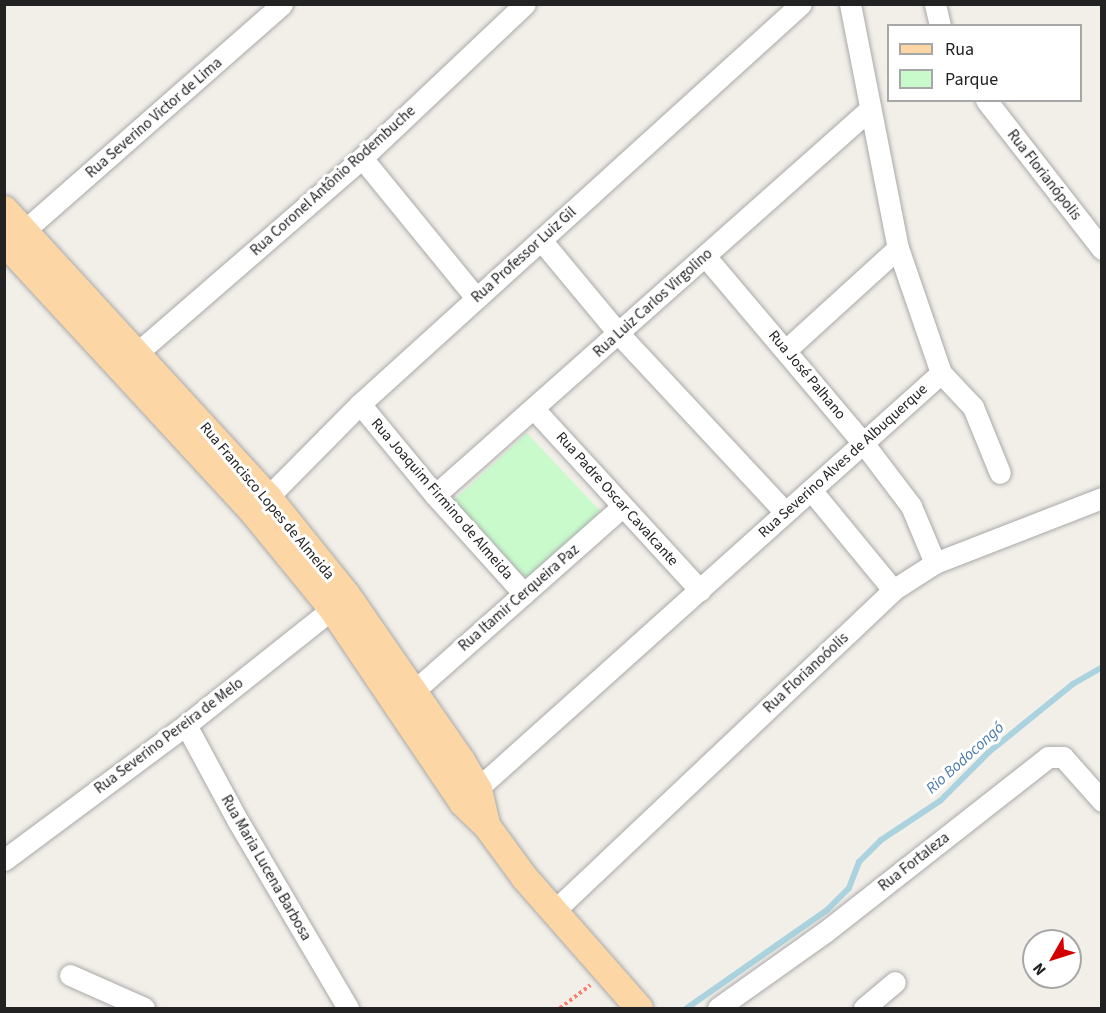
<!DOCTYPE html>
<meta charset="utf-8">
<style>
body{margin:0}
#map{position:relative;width:1106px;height:1013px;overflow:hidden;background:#f2efe9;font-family:"Source Sans 3",sans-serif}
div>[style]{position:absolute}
.park>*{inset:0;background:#c8facc}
.stream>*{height:6px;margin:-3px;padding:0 3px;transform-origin:3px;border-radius:3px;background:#aad3df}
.path>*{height:4px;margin-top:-2px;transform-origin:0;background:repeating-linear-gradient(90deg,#fa8072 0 3px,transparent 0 6px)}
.roads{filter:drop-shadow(0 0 2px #a9a9a9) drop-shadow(0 0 2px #a9a9a9)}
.minor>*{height:21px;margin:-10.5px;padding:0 10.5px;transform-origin:10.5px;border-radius:10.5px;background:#fff}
.major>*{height:27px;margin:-13.5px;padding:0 13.5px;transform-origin:13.5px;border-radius:13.5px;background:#fcd6a4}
span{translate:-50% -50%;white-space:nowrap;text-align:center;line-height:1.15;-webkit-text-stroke:6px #fff;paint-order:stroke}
.street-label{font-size:15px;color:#222}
.water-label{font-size:16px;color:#4a7aab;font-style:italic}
.frame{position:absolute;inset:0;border:6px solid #222;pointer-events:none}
.legend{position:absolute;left:887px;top:24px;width:195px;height:78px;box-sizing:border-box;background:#fff;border:2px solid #a7a7a7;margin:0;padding:8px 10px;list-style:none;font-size:18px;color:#222}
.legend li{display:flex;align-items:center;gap:12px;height:30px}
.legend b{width:30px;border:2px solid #a7a7a7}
.north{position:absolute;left:1022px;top:929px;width:60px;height:60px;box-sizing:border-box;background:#fff;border:2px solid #a7a7a7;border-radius:50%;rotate:231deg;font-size:16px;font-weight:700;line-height:24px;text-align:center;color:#222}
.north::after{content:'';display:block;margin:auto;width:21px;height:27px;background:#d40000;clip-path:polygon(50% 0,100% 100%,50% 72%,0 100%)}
</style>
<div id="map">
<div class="park">
<i style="clip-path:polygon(527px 433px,601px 512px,526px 578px,452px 502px)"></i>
</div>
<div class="stream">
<i style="left:687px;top:1008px;width:171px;rotate:-35deg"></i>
<i style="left:827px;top:910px;width:31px;rotate:-45deg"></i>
<i style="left:849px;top:888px;width:28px;rotate:-69deg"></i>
<i style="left:859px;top:862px;width:31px;rotate:-45deg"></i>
<i style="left:881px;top:840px;width:71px;rotate:-33.5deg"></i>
<i style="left:940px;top:801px;width:69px;rotate:-45deg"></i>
<i style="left:989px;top:752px;width:108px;rotate:-39deg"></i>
<i style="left:1073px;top:684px;width:34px;rotate:-30deg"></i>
</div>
<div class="path">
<i style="left:560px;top:1008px;width:38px;rotate:-37deg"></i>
</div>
<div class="roads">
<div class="minor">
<i style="left:850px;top:4px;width:249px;rotate:78.9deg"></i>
<i style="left:898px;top:248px;width:132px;rotate:71deg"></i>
<i style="left:935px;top:4px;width:23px;rotate:77deg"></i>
<i style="left:986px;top:100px;width:189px;rotate:52.1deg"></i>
<i style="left:362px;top:158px;width:181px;rotate:50.8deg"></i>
<i style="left:25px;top:230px;width:342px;rotate:-41.3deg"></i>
<i style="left:541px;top:240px;width:122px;rotate:50.3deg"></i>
<i style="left:619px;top:334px;width:243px;rotate:47deg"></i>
<i style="left:705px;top:256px;width:246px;rotate:49.8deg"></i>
<i style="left:864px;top:444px;width:78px;rotate:52.8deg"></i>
<i style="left:911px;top:506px;width:62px;rotate:67.2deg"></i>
<i style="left:787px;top:349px;width:150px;rotate:-42.3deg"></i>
<i style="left:137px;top:353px;width:298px;rotate:-40.9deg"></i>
<i style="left:362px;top:158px;width:224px;rotate:-43.4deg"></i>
<i style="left:941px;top:373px;width:47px;rotate:46.7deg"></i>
<i style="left:973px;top:407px;width:71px;rotate:67.8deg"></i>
<i style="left:360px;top:404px;width:118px;rotate:50.5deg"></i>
<i style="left:435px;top:495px;width:133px;rotate:48deg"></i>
<i style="left:534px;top:409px;width:246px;rotate:47.5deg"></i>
<i style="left:811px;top:490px;width:129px;rotate:50.6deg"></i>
<i style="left:435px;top:495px;width:582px;rotate:-41.58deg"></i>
<i style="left:258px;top:507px;width:145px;rotate:-45.3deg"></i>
<i style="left:360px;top:404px;width:595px;rotate:-42.21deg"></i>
<i style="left:415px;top:690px;width:276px;rotate:-41.5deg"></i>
<i style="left:186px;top:725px;width:111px;rotate:61.6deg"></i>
<i style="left:239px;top:823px;width:215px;rotate:59.5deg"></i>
<i style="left:467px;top:798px;width:637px;rotate:-41.88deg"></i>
<i style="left:4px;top:860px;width:227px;rotate:-36.6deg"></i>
<i style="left:186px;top:725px;width:186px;rotate:-38.5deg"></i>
<i style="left:553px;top:912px;width:468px;rotate:-43.4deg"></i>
<i style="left:893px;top:590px;width:50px;rotate:-32.7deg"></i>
<i style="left:935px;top:563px;width:179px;rotate:-21.3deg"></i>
<i style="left:70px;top:975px;width:81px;rotate:24deg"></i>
<i style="left:718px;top:1008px;width:131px;rotate:-35.4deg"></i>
<i style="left:825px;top:932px;width:283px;rotate:-38.1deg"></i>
<i style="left:1048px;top:757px;width:15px"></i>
<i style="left:1063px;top:757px;width:59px;rotate:48.4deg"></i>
<i style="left:864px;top:1008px;width:40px;rotate:-40deg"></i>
</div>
<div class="major">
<i style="left:4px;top:209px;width:391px;rotate:47.5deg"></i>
<i style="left:268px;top:497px;width:124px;rotate:51.2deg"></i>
<i style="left:346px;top:594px;width:202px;rotate:55.3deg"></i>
<i style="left:461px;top:760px;width:34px;rotate:60deg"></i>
<i style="left:478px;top:789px;width:37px;rotate:77deg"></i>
<i style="left:4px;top:242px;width:367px;rotate:47.3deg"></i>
<i style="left:253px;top:512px;width:125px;rotate:50.8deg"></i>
<i style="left:332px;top:609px;width:233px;rotate:56deg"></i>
<i style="left:462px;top:802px;width:33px;rotate:44deg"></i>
<i style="left:486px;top:825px;width:64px;rotate:53.8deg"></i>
<i style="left:524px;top:877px;width:174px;rotate:48.7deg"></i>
</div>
</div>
<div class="street-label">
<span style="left:154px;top:118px;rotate:-41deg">Rua Severino Victor de Lima</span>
<span style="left:1044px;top:175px;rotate:52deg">Rua Florianópolis</span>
<span style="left:333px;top:181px;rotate:-42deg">Rua Coronel Antônio Rodembuche</span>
<span style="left:524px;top:255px;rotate:-42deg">Rua Professor Luiz Gil</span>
<span style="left:653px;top:303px;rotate:-42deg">Rua Luiz Carlos Virgolino</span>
<span style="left:807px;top:375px;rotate:50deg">Rua José Palhano</span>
<span style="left:843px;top:461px;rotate:-42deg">Rua Severino Alves de Albuquerque</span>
<span style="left:442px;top:499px;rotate:49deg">Rua Joaquim Firmino de Almeida</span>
<span style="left:617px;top:499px;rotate:48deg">Rua Padre Oscar Cavalcante</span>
<span style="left:267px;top:501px;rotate:50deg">Rua Francisco Lopes de Almeida</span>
<span style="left:519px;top:598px;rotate:-41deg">Rua Itamir Cerqueira Paz</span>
<span style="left:806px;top:673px;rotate:-43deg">Rua Florianoóolis</span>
<span style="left:169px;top:736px;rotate:-37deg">Rua Severino Pereira de Melo</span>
<span style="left:914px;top:862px;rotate:-38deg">Rua Fortaleza</span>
<span style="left:266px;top:868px;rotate:60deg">Rua Maria Lucena Barbosa</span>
</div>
<div class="water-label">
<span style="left:965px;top:758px;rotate:-42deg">Rio Bodocongó</span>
</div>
<div class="frame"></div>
<ul class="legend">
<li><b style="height:8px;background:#fcd6a4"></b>Rua</li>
<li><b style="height:16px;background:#c8facc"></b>Parque</li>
</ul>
<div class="north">N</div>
</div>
